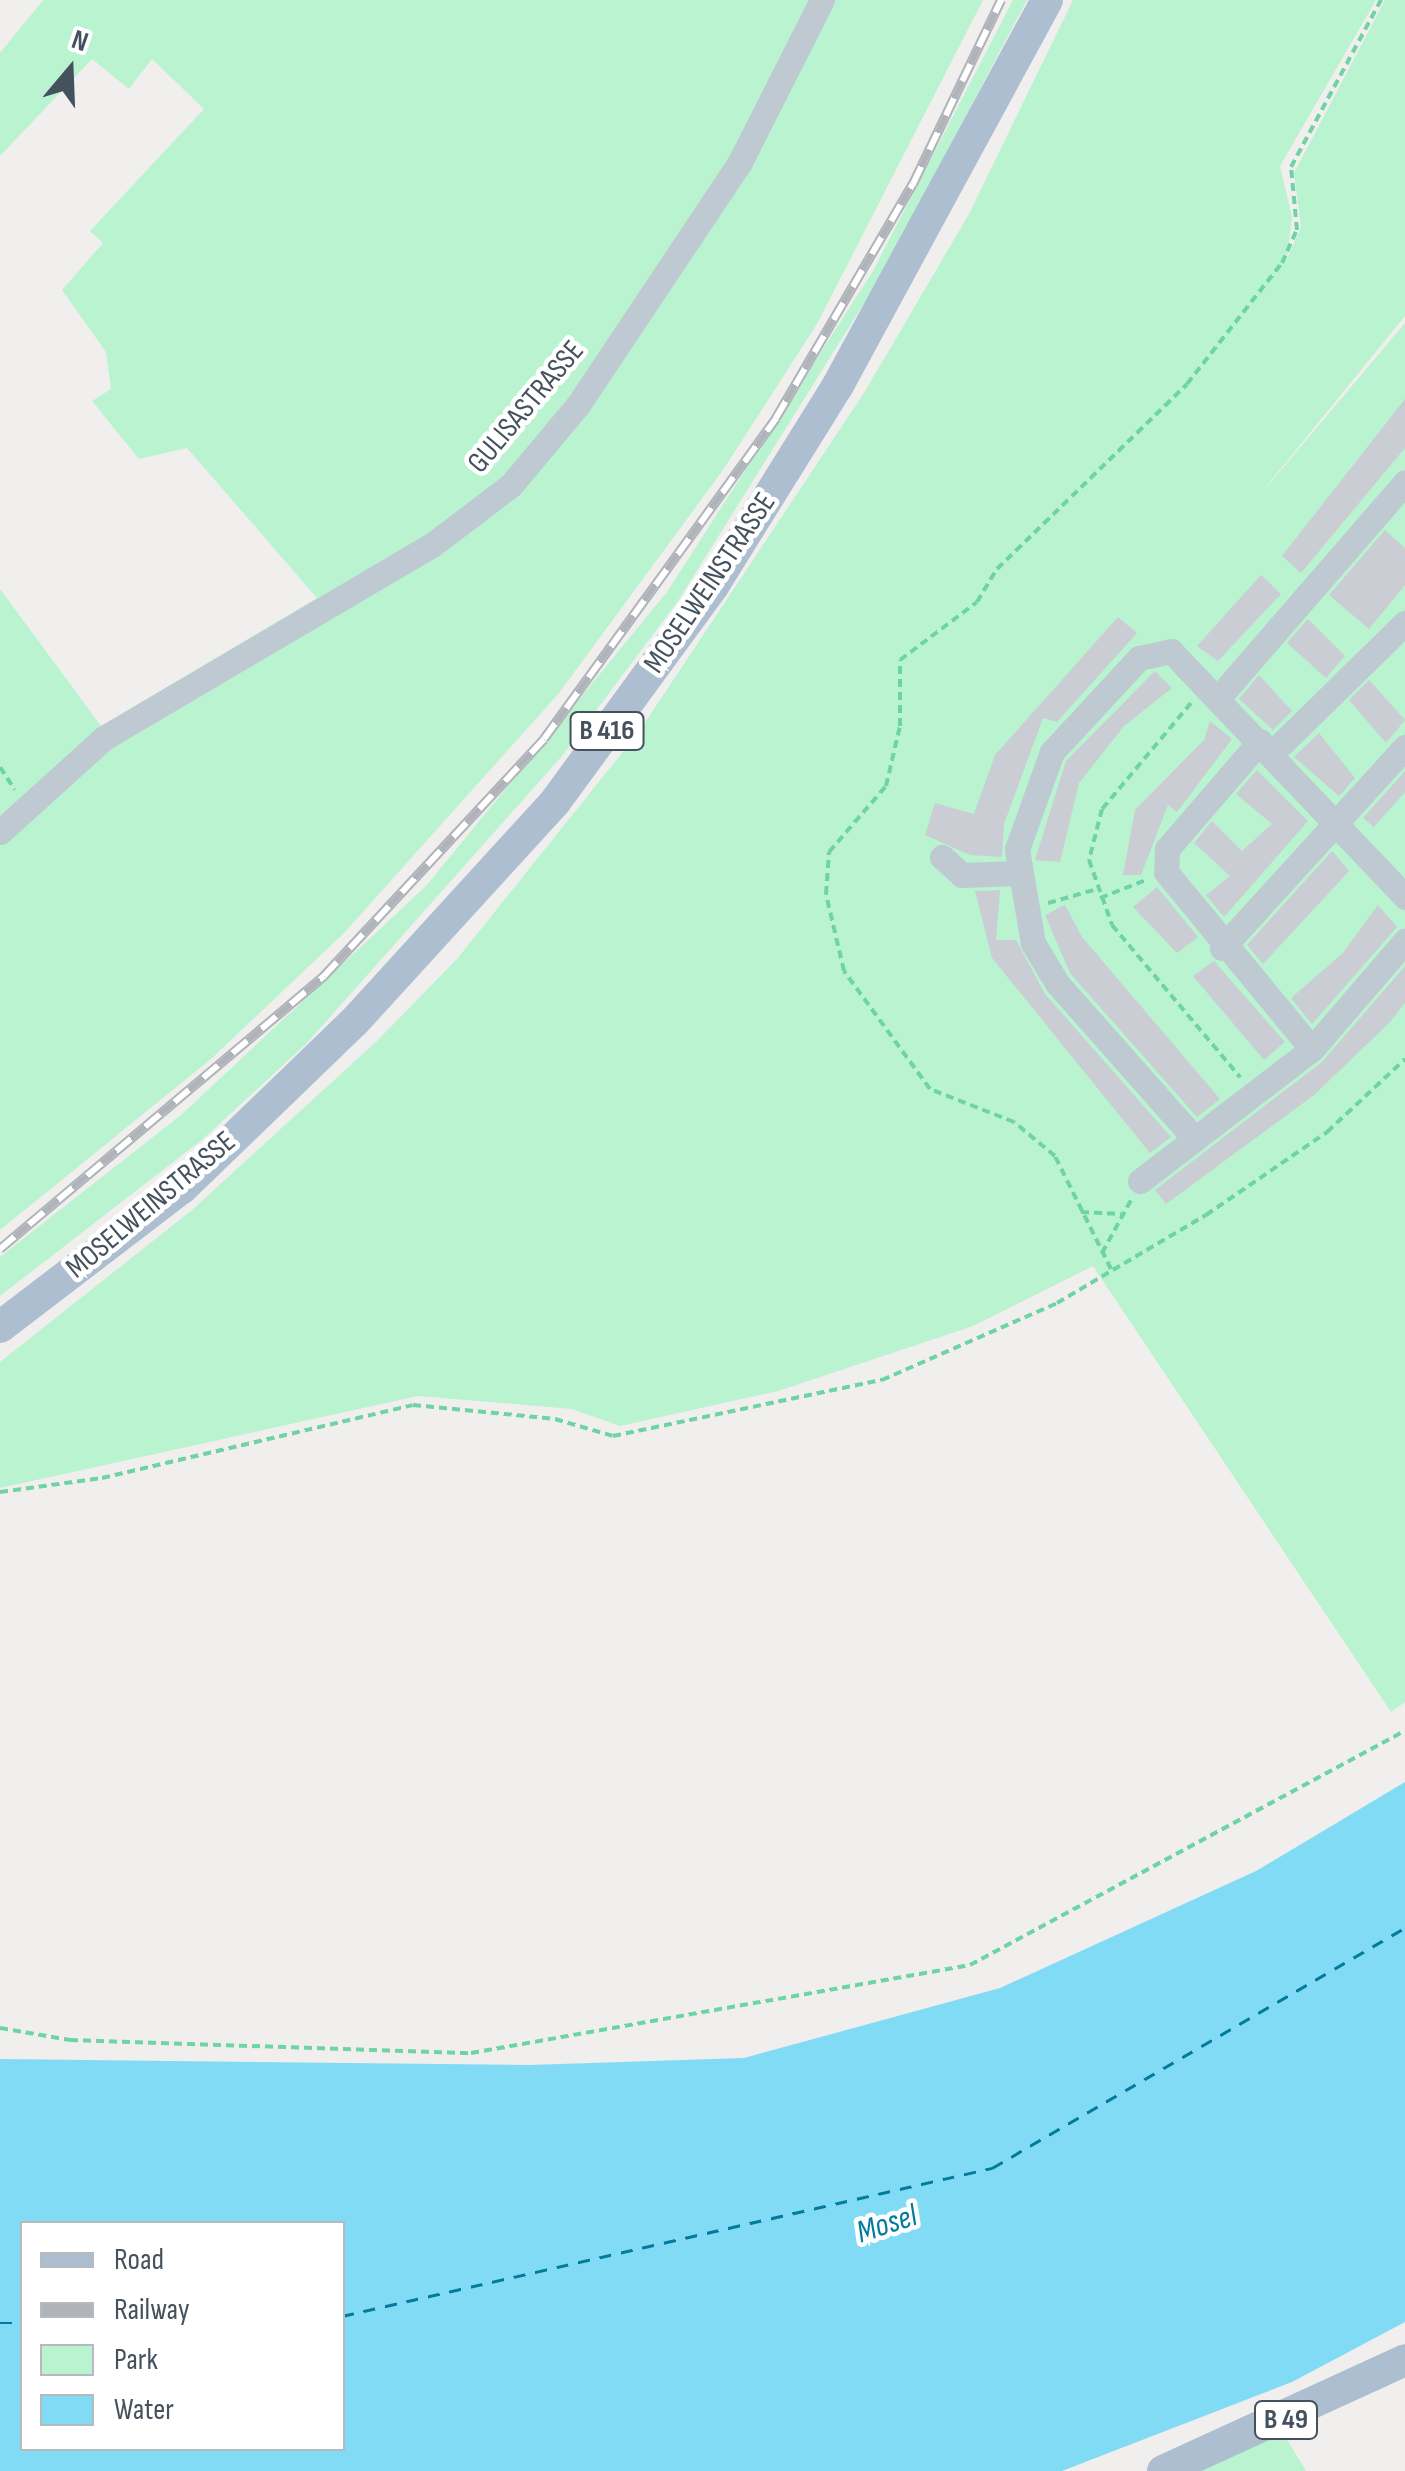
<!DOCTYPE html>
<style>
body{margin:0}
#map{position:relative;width:1405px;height:2471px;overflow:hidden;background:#f1eeee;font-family:"Sofia Sans Condensed",sans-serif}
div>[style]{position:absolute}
.green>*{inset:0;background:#b9f3d0}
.water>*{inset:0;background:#82dbf4}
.ferry>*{height:2.5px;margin-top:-1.25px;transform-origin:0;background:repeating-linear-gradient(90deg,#037b9d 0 12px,transparent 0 22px)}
.building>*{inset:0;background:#cacdd4}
.path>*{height:4px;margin-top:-2px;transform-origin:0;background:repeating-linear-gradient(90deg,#6ed4a3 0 8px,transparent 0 13px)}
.minor>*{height:25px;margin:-12.5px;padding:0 12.5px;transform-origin:12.5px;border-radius:12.5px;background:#bec9d2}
.major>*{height:32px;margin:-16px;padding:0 16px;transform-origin:16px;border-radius:16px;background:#acbed0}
.rail>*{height:10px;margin-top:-5px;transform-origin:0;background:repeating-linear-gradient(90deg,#fff 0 19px,#b0b4ba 0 38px);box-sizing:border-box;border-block:2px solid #b0b4ba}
span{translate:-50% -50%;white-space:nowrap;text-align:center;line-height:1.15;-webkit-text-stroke:9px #fff;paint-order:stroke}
.shield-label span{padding:2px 8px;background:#fff;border:2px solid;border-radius:8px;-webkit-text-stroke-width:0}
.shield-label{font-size:28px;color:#45525e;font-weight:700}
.street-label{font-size:30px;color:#45525e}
.water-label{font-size:32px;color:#037b9d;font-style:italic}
.legend{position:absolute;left:20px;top:2221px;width:325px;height:230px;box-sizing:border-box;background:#fff;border:2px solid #b5babf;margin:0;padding:12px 18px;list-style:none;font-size:30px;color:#45525e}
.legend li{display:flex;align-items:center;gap:20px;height:50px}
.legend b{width:50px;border:2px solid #b5babf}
.north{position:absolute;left:20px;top:20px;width:100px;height:100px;-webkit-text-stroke:8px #fff;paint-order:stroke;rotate:19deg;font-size:28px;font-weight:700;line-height:40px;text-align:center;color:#45525e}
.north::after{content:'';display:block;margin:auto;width:35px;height:45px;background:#45525e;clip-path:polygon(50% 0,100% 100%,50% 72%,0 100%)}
</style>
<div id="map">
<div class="green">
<i style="clip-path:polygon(43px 0,983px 0,817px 324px,723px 470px,559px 693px,344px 933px,211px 1059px,0 1230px,0 589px,101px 726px,317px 598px,187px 448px,139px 459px,92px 401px,111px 389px,106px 352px,62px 290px,103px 243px,90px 231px,204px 109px,152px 59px,129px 89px,92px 59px,0 156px,0 53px)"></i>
<i style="clip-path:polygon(1013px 0,1027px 0,881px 276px,678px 601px,562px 756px,306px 1044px,203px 1139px,0 1296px,0 1257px,181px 1115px,426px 886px,667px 592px,873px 271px)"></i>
<i style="clip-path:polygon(1073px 0,1376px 0,1280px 166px,1292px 217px,1287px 259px,1301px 227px,1294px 173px,1385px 0,1405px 0,1405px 316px,1248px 509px,1405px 323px,1405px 1702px,1391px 1712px,1093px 1266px,973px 1326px,778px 1391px,620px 1426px,572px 1409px,418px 1396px,0 1488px,0 1362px,192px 1210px,377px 1041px,457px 959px,638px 733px,864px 393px,969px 214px)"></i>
<i style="clip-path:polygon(1283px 2433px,1306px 2471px,1187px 2471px)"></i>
</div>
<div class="water">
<i style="clip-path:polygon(evenodd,1405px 1782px,1405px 2322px,1292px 2382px,1062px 2471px,0 2471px,0 2059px,529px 2065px,744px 2058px,1000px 1988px,1256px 1871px,1405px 1782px,22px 2224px,342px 2224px,342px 2448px,22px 2448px,22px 2224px)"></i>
</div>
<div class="ferry">
<i style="left:342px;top:2316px;width:667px;rotate:-12.83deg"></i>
<i style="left:992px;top:2168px;width:478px;rotate:-30.2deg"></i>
<i style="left:0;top:2323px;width:22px"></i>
</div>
<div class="building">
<i style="clip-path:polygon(1405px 399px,1405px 448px,1301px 573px,1282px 556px)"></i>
<i style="clip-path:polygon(1385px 530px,1405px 548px,1405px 585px,1369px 629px,1329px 595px)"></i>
<i style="clip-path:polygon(1261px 575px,1281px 594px,1218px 661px,1197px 646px)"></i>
<i style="clip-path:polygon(1118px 617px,1137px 633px,1057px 722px,1043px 718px,1004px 824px,1002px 857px,970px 855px,925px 835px,935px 803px,974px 814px,995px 755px)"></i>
<i style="clip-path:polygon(1308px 619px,1345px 656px,1326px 678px,1287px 643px)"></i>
<i style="clip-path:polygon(1155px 671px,1172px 688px,1124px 726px,1079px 783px,1060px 862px,1035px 860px,1066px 761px)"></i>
<i style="clip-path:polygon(1259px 675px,1292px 711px,1273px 730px,1239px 699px)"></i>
<i style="clip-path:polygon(1369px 680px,1405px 720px,1386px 743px,1349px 700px)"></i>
<i style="clip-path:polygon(1210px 721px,1232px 739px,1177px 812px,1168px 805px,1141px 875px,1123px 875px,1135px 810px,1204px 740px)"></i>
<i style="clip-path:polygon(1319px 733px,1355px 778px,1339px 796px,1294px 757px)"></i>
<i style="clip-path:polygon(1257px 770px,1308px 821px,1224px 917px,1206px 895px,1230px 876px,1194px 843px,1212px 821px,1242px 851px,1272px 824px,1236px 794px)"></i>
<i style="clip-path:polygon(1405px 771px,1405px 792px,1374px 827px,1363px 818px)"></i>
<i style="clip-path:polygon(1332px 851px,1349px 871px,1263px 964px,1247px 945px)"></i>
<i style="clip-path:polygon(1157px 887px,1198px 937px,1177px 953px,1133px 907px)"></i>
<i style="clip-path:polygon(1000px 890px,996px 940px,1016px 940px,1045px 994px,1171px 1137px,1150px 1153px,992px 958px,975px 891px)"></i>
<i style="clip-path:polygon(1065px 905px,1082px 937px,1220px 1099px,1197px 1117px,1070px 973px,1045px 915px)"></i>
<i style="clip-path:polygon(1378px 905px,1397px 927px,1312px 1024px,1291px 998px,1342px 954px)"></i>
<i style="clip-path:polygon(1214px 961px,1285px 1042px,1264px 1060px,1193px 976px)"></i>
<i style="clip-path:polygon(1405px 966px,1405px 1003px,1389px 1023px,1314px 1095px,1166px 1204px,1155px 1190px,1322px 1062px)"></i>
</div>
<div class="path">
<i style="left:1191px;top:703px;width:138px;rotate:130deg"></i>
<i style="left:1102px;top:809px;width:53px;rotate:104.3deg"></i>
<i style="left:1089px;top:860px;width:69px;rotate:70.5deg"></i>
<i style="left:1112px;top:925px;width:199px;rotate:49.9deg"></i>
<i style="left:0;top:767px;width:27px;rotate:57deg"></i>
<i style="left:1100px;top:898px;width:49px;rotate:-21.4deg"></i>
<i style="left:1048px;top:903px;width:48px;rotate:-15.8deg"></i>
<i style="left:1081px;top:1212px;width:40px;rotate:2.9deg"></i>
<i style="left:1102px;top:1253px;width:60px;rotate:-61.3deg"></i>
<i style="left:1111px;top:1269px;width:126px;rotate:-116.4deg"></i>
<i style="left:1055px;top:1156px;width:53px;rotate:-140.3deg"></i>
<i style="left:1014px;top:1122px;width:90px;rotate:-158.6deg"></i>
<i style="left:930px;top:1089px;width:146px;rotate:-126.1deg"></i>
<i style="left:844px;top:971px;width:79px;rotate:-103.2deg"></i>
<i style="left:826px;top:894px;width:42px;rotate:-85.9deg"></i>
<i style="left:829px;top:852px;width:87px;rotate:-49.2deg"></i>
<i style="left:886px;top:786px;width:62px;rotate:-76.9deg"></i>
<i style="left:900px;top:726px;width:66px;rotate:-90deg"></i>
<i style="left:900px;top:660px;width:96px;rotate:-37deg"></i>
<i style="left:977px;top:602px;width:39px;rotate:-59deg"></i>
<i style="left:997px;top:569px;width:265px;rotate:-44.2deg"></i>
<i style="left:1187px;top:384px;width:154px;rotate:-51.9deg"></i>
<i style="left:1282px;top:263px;width:36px;rotate:-66deg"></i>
<i style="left:1297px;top:230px;width:63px;rotate:-95.4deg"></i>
<i style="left:1291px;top:167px;width:190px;rotate:-61.7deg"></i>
<i style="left:0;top:1492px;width:103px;rotate:-7.8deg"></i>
<i style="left:102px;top:1478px;width:319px;rotate:-13.2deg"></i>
<i style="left:413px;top:1405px;width:143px;rotate:5.6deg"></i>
<i style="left:555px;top:1419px;width:60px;rotate:16.3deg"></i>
<i style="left:613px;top:1436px;width:275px;rotate:-11.8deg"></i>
<i style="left:882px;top:1380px;width:191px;rotate:-23.7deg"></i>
<i style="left:1057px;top:1303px;width:173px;rotate:-30.6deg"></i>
<i style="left:1206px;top:1215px;width:147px;rotate:-34.4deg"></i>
<i style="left:1327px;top:1132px;width:107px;rotate:-43.1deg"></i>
<i style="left:0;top:2028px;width:71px;rotate:9.7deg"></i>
<i style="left:70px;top:2040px;width:401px;rotate:1.9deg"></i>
<i style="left:471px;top:2053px;width:507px;rotate:-10deg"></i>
<i style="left:970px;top:1965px;width:494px;rotate:-28.3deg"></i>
</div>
<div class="minor">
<i style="left:1219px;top:697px;width:284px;rotate:-49.1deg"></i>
<i style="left:1260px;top:741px;width:143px;rotate:130.7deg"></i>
<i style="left:1167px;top:849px;width:23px;rotate:92deg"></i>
<i style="left:1166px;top:872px;width:229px;rotate:50.5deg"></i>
<i style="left:1270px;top:755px;width:189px;rotate:-44.4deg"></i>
<i style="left:0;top:832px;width:140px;rotate:-42.1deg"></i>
<i style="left:104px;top:738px;width:381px;rotate:-30.5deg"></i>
<i style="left:432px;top:545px;width:99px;rotate:-37.2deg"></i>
<i style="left:511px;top:485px;width:104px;rotate:-50.1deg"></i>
<i style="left:578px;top:405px;width:290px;rotate:-56.3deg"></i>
<i style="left:739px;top:164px;width:184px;rotate:-63.2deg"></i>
<i style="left:942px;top:857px;width:27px;rotate:42deg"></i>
<i style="left:962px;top:875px;width:56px;rotate:-2deg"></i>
<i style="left:1222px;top:948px;width:272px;rotate:-47.7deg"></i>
<i style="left:1194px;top:1138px;width:207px;rotate:-131.5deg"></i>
<i style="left:1057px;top:983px;width:47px;rotate:-121deg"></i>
<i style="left:1033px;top:943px;width:95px;rotate:-99.7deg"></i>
<i style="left:1017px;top:849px;width:103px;rotate:-70.2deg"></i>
<i style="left:1052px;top:752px;width:128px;rotate:-47.2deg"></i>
<i style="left:1139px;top:658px;width:33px;rotate:-12deg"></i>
<i style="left:1171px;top:651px;width:340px;rotate:46.4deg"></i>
<i style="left:1140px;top:1181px;width:217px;rotate:-37.5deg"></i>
<i style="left:1312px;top:1049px;width:143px;rotate:-49.3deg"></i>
</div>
<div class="major">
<i style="left:0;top:1327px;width:229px;rotate:-37.4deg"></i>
<i style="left:182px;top:1188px;width:240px;rotate:-44deg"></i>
<i style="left:355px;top:1021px;width:297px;rotate:-47.6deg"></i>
<i style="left:555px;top:802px;width:268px;rotate:-53.8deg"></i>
<i style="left:713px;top:586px;width:234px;rotate:-58.1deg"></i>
<i style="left:837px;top:387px;width:440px;rotate:-61.5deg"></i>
<i style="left:1163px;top:2471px;width:266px;rotate:-24.6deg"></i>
</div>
<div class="rail">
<i style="left:0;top:1249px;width:424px;rotate:-40.1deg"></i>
<i style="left:324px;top:976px;width:323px;rotate:-47.1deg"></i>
<i style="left:544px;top:739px;width:396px;rotate:-54.1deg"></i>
<i style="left:776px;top:418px;width:271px;rotate:-59.7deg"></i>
<i style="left:913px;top:184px;width:204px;rotate:-64.4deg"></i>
</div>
<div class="shield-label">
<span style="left:607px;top:731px">B 416</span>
<span style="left:1286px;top:2420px">B 49</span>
</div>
<div class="street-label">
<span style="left:526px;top:407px;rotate:-50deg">GULISASTRASSE</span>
<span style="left:710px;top:583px;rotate:-56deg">MOSELWEINSTRASSE</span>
<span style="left:151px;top:1205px;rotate:-40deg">MOSELWEINSTRASSE</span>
</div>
<div class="water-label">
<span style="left:887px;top:2225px;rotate:-18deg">Mosel</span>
</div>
<ul class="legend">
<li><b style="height:12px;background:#acbed0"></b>Road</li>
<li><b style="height:12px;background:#b0b4ba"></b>Railway</li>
<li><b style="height:28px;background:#b9f3d0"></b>Park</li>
<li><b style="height:28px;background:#82dbf4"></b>Water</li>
</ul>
<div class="north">N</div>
</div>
